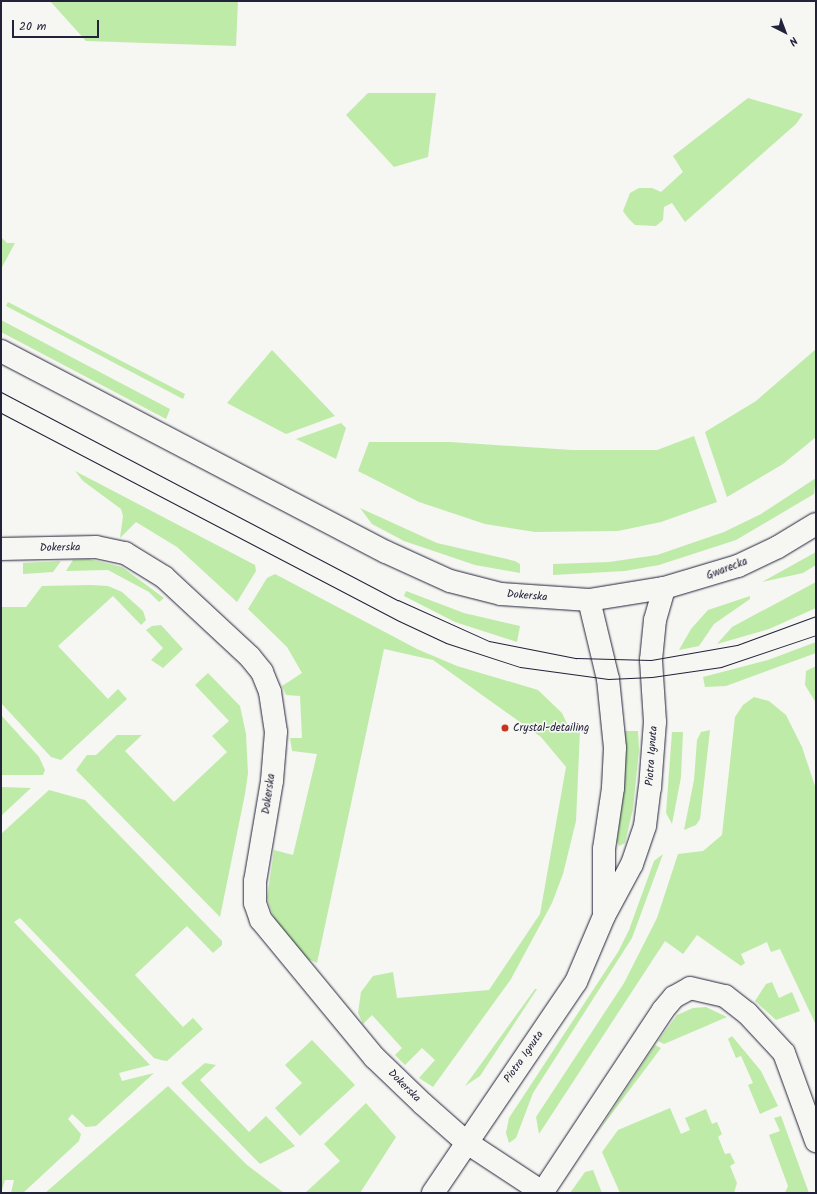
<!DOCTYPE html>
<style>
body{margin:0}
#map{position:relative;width:817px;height:1194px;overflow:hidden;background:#f6f6f2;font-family:Kalam,sans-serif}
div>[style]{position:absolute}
.green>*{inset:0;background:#bfeba8}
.roads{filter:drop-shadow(0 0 1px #22223b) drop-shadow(0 0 1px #22223b)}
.street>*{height:22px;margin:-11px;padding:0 11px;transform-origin:11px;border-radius:11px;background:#f6f6f2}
.tram>*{height:1px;margin:-0.5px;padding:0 0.5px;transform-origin:0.5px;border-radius:0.5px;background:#22223b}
.dots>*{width:11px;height:11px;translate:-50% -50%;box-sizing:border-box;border:2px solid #f6f6f2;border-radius:50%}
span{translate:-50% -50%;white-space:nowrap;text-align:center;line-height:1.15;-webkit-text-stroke:3.5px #f6f6f2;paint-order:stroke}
.street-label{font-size:11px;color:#22223b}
.poi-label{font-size:11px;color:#22223b}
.left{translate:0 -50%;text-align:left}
.frame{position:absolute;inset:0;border:2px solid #22223b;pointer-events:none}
.north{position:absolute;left:765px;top:12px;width:40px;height:40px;-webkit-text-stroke:3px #f6f6f2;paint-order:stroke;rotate:138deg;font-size:11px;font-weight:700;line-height:16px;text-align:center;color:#22223b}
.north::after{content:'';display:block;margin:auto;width:14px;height:18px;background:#22223b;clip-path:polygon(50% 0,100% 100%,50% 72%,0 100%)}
.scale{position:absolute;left:12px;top:20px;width:87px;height:18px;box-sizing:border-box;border:2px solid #22223b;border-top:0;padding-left:5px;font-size:12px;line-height:14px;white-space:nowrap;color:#22223b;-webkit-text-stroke:3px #f6f6f2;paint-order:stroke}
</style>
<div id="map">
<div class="green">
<i style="clip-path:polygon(50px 1px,238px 1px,236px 46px,86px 41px)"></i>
<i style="clip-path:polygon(368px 93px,436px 93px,428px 157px,394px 167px,346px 115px)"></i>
<i style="clip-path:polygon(748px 98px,803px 114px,796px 124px,685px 222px,672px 203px,664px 207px,663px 220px,656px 226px,635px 225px,628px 218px,623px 211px,630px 193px,639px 188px,652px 188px,661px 192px,683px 172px,673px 156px)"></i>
<i style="clip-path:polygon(1px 237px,7px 243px,15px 243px,1px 269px)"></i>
<i style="clip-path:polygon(8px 302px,185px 394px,183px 399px,6px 306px)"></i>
<i style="clip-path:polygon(1px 320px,170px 409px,166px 419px,1px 332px)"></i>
<i style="clip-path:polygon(816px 349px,816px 437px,783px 464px,727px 497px,705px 432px,756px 401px)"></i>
<i style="clip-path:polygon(272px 350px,335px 416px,286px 434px,227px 403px)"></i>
<i style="clip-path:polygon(341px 423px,346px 428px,336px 459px,296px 439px)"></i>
<i style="clip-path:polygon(694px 436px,717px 502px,661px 522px,618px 531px,535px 532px,485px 524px,419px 502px,358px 471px,369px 442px,450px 442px,572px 450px,657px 450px)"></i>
<i style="clip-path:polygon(75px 471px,255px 565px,256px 571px,237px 602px,177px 547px,136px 522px,120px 538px,123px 516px,121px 509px,83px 481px)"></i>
<i style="clip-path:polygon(816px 478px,814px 494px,736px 540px,659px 565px,625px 571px,553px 575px,553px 564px,609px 562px,657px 555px,724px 532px,761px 514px)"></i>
<i style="clip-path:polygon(360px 508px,437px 543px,515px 561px,520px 564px,520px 573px,475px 565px,404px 541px,372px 524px)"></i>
<i style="clip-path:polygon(816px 552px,816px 565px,803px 573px,762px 582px)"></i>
<i style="clip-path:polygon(89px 559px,122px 567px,164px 598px,159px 602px,149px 592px,108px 570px,66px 571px,73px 560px)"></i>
<i style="clip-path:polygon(61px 561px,53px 572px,23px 574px,23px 563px)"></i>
<i style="clip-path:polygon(275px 574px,417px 649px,457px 666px,538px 690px,562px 713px,570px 730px,580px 731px,576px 821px,563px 874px,552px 903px,511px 979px,433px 1087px,419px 1078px,435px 1060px,422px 1048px,405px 1065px,395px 1055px,402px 1048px,372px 1015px,363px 1024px,358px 1013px,361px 992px,373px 976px,393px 972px,397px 998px,489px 990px,540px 914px,566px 767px,541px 737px,433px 660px,384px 649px,317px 963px,306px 958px,276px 924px,267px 898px,274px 850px,293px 855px,317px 754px,292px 751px,290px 738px,302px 738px,300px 696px,286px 695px,282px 686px,302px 673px,287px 647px,248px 609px,267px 578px)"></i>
<i style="clip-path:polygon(816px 582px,816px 608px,769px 629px,717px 644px,732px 627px)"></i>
<i style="clip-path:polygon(91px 585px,108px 586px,122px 592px,143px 611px,146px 620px,141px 625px,113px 596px,58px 646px,108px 699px,118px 689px,127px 699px,61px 760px,51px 757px,1px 703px,1px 607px,26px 607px,42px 586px)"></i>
<i style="clip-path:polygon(406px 591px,464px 613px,520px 626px,517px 642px,455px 622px,404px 596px)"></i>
<i style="clip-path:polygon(750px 596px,750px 599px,714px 624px,699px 646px,679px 650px,691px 629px,708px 610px)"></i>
<i style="clip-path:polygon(161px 625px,183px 649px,163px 668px,151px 660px,163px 648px,146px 630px,152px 626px)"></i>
<i style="clip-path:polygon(816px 642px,816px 653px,726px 686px,705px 687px,703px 677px,768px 660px)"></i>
<i style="clip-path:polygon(816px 666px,816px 703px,805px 685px,806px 671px)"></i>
<i style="clip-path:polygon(208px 673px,240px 706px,246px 734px,248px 773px,245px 794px,220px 917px,76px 770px,87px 755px,96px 755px,117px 735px,142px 735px,125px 751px,174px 802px,227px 752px,212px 736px,229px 721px,195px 685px)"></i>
<i style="clip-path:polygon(754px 697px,769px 701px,786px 715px,802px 747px,816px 789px,816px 1025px,780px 949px,771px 952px,767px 942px,741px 954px,745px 963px,741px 966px,697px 935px,683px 954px,665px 941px,539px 1134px,536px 1117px,624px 983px,657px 918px,678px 854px,703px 851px,722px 835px,735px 717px,743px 705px)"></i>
<i style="clip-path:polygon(1px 715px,39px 757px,45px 770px,43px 775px,1px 775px)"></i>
<i style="clip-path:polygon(710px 730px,700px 819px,696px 825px,684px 830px,694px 780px,697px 740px,701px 732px)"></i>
<i style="clip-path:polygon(625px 731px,638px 731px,639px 750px,633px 809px,625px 843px,619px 846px,617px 842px,625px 778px)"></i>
<i style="clip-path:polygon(672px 732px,683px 732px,681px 777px,672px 824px,666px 813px)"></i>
<i style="clip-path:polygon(1px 787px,31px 788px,1px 816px)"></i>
<i style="clip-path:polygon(49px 790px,85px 800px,222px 941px,222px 945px,213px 953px,187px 926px,135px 975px,183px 1027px,193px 1018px,203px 1029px,167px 1061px,161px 1060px,154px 1058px,20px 918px,14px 922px,150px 1065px,119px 1073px,122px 1081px,154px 1073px,96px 1126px,86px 1127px,72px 1114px,68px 1119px,81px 1134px,79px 1141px,23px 1193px,11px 1193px,14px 1180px,5px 1180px,1px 1193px,1px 834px)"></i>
<i style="clip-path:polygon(663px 854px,632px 938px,533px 1093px,516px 1138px,509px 1143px,506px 1133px,509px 1118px,618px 952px,629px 930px,654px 861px)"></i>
<i style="clip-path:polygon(772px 982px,779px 998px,792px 992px,800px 1011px,776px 1020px,755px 1001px,766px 984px)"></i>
<i style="clip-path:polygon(535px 989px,537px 989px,480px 1076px,465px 1086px)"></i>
<i style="clip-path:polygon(693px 1008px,706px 1007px,727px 1017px,664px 1044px,658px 1041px,677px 1015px)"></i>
<i style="clip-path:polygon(732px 1036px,761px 1071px,778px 1106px,760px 1114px,748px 1085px,753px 1083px,741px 1056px,736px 1058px,728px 1039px)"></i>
<i style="clip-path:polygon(312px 1040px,355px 1085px,300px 1136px,275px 1108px,302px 1083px,285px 1065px)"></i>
<i style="clip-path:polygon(655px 1045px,661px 1048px,595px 1136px)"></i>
<i style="clip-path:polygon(205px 1063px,216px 1065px,200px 1080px,249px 1132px,266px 1116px,295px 1146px,260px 1164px,181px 1083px)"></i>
<i style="clip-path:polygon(168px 1086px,247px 1165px,284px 1193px,45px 1193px)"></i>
<i style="clip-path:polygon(366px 1103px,396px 1137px,360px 1193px,305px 1193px,340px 1161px,324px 1144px)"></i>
<i style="clip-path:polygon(670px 1108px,681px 1134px,690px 1130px,685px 1118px,706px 1109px,712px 1124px,717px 1122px,722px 1134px,718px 1137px,725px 1154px,730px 1153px,735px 1163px,730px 1166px,737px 1183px,734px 1193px,620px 1193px,602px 1152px,618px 1130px)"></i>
<i style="clip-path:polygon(781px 1116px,809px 1193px,785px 1193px,788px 1186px,769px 1135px,780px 1131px,774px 1118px)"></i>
<i style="clip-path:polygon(593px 1170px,602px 1193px,570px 1193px,585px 1172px)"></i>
</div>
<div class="roads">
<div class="street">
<i style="left:1px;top:351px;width:434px;rotate:27.6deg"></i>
<i style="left:386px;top:552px;width:70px;rotate:24.4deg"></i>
<i style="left:450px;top:581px;width:53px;rotate:14.3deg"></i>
<i style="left:501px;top:594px;width:88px;rotate:3.9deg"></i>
<i style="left:589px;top:600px;width:76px;rotate:-9.1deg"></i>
<i style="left:664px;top:588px;width:77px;rotate:-16.6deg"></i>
<i style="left:738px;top:566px;width:44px;rotate:-25.4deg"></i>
<i style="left:778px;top:547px;width:44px;rotate:-31.2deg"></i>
<i style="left:1px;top:549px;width:95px;rotate:-1.2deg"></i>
<i style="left:96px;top:547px;width:30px;rotate:12deg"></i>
<i style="left:125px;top:553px;width:46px;rotate:31.6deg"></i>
<i style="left:164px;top:577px;width:117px;rotate:42.9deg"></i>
<i style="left:250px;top:657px;width:19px;rotate:51deg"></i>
<i style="left:262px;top:672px;width:22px;rotate:68deg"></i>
<i style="left:270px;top:692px;width:40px;rotate:81.5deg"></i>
<i style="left:276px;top:732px;width:49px;rotate:94.7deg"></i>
<i style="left:272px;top:781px;width:101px;rotate:99.6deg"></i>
<i style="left:255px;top:881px;width:22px;rotate:90deg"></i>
<i style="left:255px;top:903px;width:18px;rotate:71deg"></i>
<i style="left:261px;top:920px;width:178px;rotate:50.5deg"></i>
<i style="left:374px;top:1057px;width:68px;rotate:43.8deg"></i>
<i style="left:423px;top:1104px;width:57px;rotate:41.5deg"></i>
<i style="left:466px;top:1142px;width:91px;rotate:33.3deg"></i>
<i style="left:589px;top:600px;width:81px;rotate:76.5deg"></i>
<i style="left:608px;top:679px;width:69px;rotate:84.2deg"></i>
<i style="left:615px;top:748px;width:40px;rotate:92.9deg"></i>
<i style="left:613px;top:788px;width:62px;rotate:98.4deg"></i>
<i style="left:604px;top:849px;width:64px;rotate:90deg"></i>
<i style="left:433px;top:1193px;width:255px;rotate:-55.9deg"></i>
<i style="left:576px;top:982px;width:72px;rotate:-67deg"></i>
<i style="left:604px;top:916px;width:59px;rotate:-61.7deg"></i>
<i style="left:632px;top:864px;width:40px;rotate:-71.1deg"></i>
<i style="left:645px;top:826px;width:38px;rotate:-83deg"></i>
<i style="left:650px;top:788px;width:66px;rotate:-85.7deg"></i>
<i style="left:655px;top:722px;width:62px;rotate:-93.7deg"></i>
<i style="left:651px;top:660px;width:40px;rotate:-84.3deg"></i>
<i style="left:655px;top:620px;width:33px;rotate:-74deg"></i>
<i style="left:542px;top:1193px;width:219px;rotate:-56.5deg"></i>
<i style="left:663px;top:1010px;width:17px;rotate:-50deg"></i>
<i style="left:674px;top:997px;width:18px;rotate:-29deg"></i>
<i style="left:690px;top:988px;width:36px;rotate:13deg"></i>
<i style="left:725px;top:996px;width:28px;rotate:38deg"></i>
<i style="left:747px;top:1013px;width:54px;rotate:47.2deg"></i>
<i style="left:784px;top:1053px;width:94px;rotate:70deg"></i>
</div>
</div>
<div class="tram">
<i style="left:1px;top:392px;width:448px;rotate:27.7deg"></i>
<i style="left:398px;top:600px;width:100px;rotate:24.3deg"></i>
<i style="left:489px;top:641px;width:89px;rotate:11.1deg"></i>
<i style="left:576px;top:658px;width:75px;rotate:1.5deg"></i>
<i style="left:651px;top:660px;width:87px;rotate:-9.9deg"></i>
<i style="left:737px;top:645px;width:84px;rotate:-20.2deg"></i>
<i style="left:1px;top:413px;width:449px;rotate:27.6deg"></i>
<i style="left:399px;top:621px;width:52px;rotate:25.1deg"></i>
<i style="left:446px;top:643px;width:78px;rotate:18deg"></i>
<i style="left:520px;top:667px;width:89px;rotate:7.8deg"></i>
<i style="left:608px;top:679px;width:44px;rotate:-2.6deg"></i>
<i style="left:652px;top:677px;width:70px;rotate:-8.2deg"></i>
<i style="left:721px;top:667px;width:100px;rotate:-18.6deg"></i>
</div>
<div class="dots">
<i style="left:505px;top:728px;background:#c8321e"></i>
</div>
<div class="street-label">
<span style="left:60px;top:548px;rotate:-1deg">Dokerska</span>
<span style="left:727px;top:569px;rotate:-21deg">Gwarecka</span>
<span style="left:527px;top:596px;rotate:5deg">Dokerska</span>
<span style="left:652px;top:756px;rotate:-86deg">Piotra Ignuta</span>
<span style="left:269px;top:794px;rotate:-82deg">Dokerska</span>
<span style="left:524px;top:1057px;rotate:-55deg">Piotra Ignuta</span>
<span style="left:404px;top:1086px;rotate:45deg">Dokerska</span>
</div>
<div class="poi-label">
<span class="left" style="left:513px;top:728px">Crystal-detailing</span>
</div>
<div class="frame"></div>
<div class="north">N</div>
<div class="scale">20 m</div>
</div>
